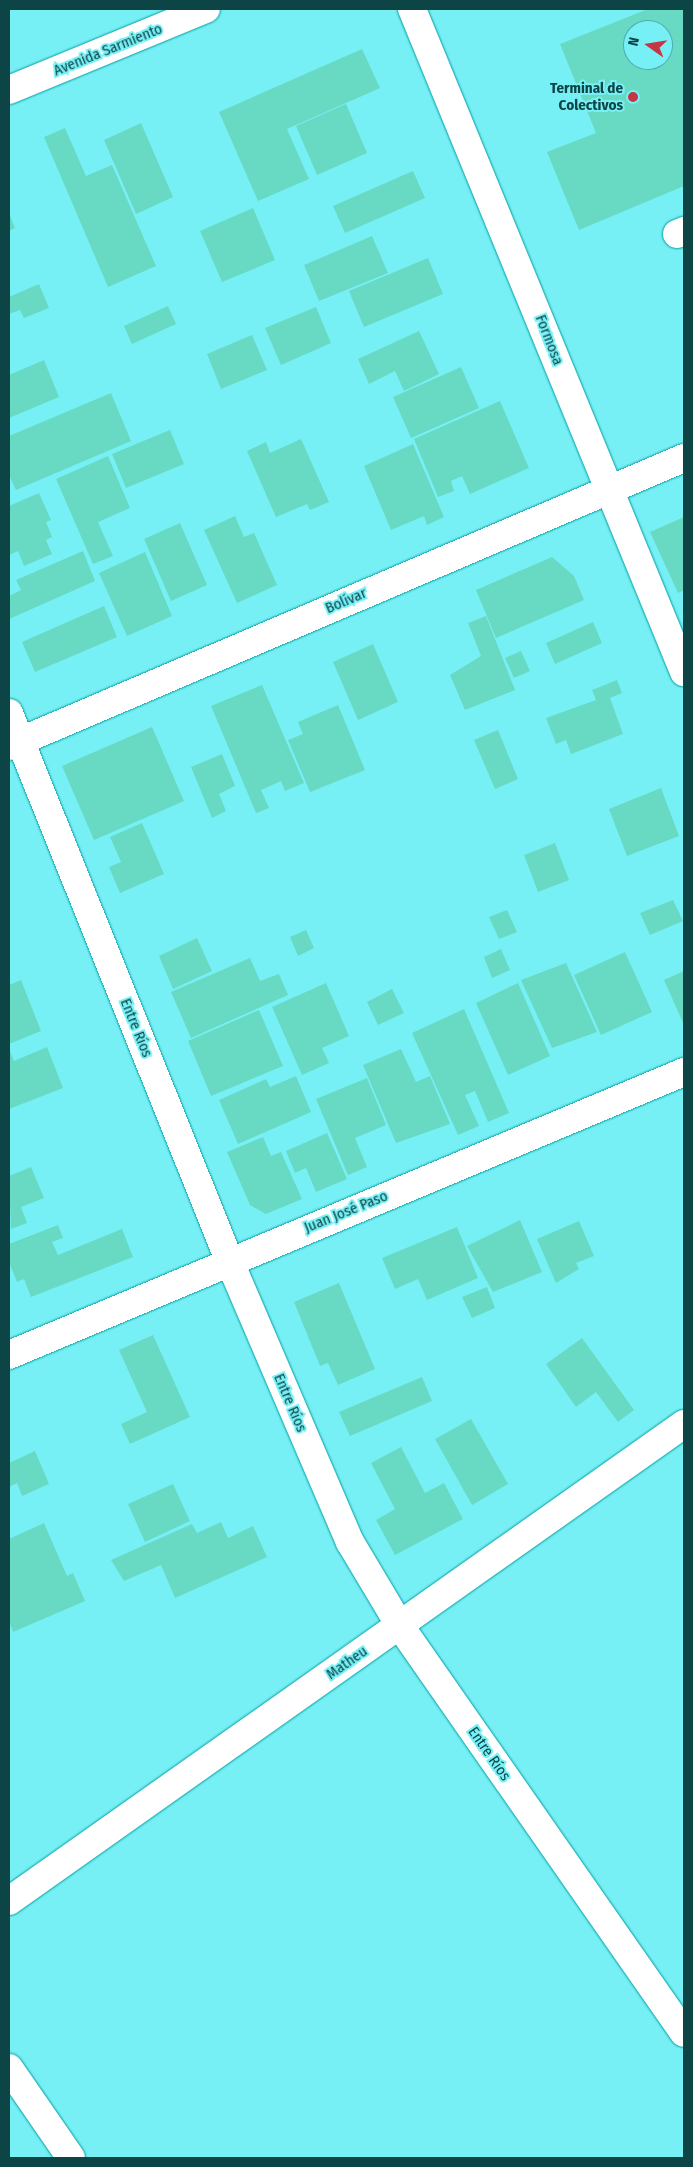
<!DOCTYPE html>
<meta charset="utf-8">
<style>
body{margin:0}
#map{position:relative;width:693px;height:2167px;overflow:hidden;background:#77f0f5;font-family:"Fira Sans Condensed",sans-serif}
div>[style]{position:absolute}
.building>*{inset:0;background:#68d9c3}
.roads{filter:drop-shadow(0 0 1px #00a0a5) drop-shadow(0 0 1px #00a0a5)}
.minor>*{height:28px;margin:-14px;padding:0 14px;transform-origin:14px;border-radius:14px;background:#fff}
.major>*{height:28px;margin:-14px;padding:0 14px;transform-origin:14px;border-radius:14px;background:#fff}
.dots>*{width:14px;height:14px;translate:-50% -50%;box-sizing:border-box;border:2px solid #77f0f5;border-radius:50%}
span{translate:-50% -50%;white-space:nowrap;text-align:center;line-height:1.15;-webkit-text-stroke:4px #77f0f5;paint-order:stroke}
.street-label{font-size:15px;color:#0d4547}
.poi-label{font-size:15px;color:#0d4547;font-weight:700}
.right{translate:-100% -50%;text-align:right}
.frame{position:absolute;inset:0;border:10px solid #0d4547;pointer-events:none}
.north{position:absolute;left:623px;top:20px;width:50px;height:50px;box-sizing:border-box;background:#77f0f5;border:1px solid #4dacaf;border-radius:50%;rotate:283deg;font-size:14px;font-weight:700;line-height:20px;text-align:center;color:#0d4547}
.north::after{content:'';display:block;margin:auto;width:18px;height:22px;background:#c53546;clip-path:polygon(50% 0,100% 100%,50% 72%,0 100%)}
</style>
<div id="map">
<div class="building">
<i style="clip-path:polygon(evenodd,648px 9px,684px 9px,684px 186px,579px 230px,547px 152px,596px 133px,560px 44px,648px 9px,633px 30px,663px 30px,663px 60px,633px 60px,633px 30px)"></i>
<i style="clip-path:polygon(362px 49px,380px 88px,287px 129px,309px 179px,258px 201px,219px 112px)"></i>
<i style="clip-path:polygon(346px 104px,367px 153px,317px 175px,296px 126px)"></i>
<i style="clip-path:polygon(141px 123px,173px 197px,136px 214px,104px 140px)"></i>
<i style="clip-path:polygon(65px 128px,86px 176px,112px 165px,156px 266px,108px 287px,44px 137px)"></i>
<i style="clip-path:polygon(413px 171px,425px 198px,345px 233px,333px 206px)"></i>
<i style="clip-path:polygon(253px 208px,275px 260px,222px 282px,200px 231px)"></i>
<i style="clip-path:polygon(9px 213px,15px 228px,9px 231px)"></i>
<i style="clip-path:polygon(372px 236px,388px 273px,319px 301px,304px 265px)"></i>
<i style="clip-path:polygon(428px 258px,443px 294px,364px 327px,349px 291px)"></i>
<i style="clip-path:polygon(39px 284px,49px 308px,24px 318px,20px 310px,9px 314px,9px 297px)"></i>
<i style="clip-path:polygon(168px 306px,176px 324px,132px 344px,124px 326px)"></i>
<i style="clip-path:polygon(316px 307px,331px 343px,281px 365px,265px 328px)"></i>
<i style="clip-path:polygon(419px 331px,439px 374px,404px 391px,395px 371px,369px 384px,358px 359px)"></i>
<i style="clip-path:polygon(252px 335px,267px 370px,221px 389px,207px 354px)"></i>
<i style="clip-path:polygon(44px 360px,59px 397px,9px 418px,9px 375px)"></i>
<i style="clip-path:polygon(461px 367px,479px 408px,411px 438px,393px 397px)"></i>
<i style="clip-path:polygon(111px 393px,131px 441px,16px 490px,9px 475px,9px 436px)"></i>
<i style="clip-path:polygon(500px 401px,529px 468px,470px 494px,462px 476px,451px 481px,454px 491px,438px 497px,414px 439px)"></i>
<i style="clip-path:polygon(170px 430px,184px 464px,126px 488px,112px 454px)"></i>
<i style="clip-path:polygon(301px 439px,329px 502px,310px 510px,307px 504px,276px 517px,247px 451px,266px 442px,270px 453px)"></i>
<i style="clip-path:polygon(413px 444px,444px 517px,427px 525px,424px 516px,391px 530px,364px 466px)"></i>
<i style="clip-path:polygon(108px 456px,130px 508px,98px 522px,113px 556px,93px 564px,56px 479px)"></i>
<i style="clip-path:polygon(39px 493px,51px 520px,46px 522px,52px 537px,46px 540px,52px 554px,24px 566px,18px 551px,9px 555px,9px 506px)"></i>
<i style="clip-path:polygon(235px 516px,244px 537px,254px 533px,277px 585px,237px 603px,204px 530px)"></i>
<i style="clip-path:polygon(684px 517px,684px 590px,678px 593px,650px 532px)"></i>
<i style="clip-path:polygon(180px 523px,207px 585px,171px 601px,144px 539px)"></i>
<i style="clip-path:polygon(83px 551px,95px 581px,9px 619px,9px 596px,21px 590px,16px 580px)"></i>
<i style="clip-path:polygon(145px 552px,172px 616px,127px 636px,99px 573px)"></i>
<i style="clip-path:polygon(552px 557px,574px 576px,584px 600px,496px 638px,476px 590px)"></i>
<i style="clip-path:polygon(104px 606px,117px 637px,35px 672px,22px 642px)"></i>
<i style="clip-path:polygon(486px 616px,515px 690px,465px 710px,450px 675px,481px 656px,468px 623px)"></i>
<i style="clip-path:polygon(593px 622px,602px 643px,555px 664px,546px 643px)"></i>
<i style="clip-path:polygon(373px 644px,398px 702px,358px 720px,333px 662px)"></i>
<i style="clip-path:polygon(521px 651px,530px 671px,514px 678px,505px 658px)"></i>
<i style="clip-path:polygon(617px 680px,622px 693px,610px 698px,623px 734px,571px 754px,566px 740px,556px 744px,546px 718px,596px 700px,592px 690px)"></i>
<i style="clip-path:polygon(262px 685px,304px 783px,285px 791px,281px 781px,261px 790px,269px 808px,256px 813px,211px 706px)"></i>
<i style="clip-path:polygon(338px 705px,365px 770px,310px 792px,288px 740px,303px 734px,298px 722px)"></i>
<i style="clip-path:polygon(152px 727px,184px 801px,94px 840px,62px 766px)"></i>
<i style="clip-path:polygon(498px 730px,518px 779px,495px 789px,474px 740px)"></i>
<i style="clip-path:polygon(222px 754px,235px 786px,219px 794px,226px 811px,212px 818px,191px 767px)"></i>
<i style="clip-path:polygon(661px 788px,679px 836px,627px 856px,609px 809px)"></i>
<i style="clip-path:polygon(142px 823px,164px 874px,120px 893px,109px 867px,121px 862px,110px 837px)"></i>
<i style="clip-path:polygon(555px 843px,569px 880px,538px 892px,524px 855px)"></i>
<i style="clip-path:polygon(673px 900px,683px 921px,650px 935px,640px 913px)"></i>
<i style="clip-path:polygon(507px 910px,517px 932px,499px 939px,489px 917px)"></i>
<i style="clip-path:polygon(306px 930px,314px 948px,298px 956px,290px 937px)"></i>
<i style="clip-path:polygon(197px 938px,212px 971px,173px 989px,159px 956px)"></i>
<i style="clip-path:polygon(501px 949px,510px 970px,492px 978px,484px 957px)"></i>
<i style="clip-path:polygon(625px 952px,652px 1012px,601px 1035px,574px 975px)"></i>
<i style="clip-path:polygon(250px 958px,260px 981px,279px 974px,288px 995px,191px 1038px,171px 992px)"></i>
<i style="clip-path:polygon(566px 963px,597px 1032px,552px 1048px,521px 980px)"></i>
<i style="clip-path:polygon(684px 971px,684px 1025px,664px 980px)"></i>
<i style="clip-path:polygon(21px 980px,41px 1031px,9px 1044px,9px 985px)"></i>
<i style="clip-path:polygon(326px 983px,349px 1036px,322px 1048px,329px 1063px,302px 1075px,272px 1007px)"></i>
<i style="clip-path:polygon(518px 983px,550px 1056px,508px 1075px,476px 1003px)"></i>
<i style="clip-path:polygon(392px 989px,404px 1013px,378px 1025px,367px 1002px)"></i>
<i style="clip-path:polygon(464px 1009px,509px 1113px,488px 1122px,475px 1091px,465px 1095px,479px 1126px,458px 1135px,412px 1033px)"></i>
<i style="clip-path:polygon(259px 1010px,283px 1066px,211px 1096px,188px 1041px)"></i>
<i style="clip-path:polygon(47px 1047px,63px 1088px,9px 1109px,9px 1049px,14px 1061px)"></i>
<i style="clip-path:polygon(401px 1049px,416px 1082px,430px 1076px,450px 1124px,396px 1143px,363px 1065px)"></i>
<i style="clip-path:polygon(296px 1076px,311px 1112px,238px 1144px,219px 1100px,266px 1079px,270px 1087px)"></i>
<i style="clip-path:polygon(367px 1078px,386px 1125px,355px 1138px,367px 1167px,348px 1175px,316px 1099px)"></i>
<i style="clip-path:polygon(327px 1133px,347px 1179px,316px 1192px,306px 1168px,295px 1173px,286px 1151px)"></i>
<i style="clip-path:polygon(263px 1137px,271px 1156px,281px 1152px,302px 1199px,266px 1214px,250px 1205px,227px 1152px)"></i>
<i style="clip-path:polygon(31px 1167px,44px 1198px,21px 1207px,27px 1223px,11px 1229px,9px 1176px)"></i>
<i style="clip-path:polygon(520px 1220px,542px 1272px,493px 1292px,467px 1246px)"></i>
<i style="clip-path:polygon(579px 1221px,594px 1256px,576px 1263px,579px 1269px,556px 1283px,537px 1239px)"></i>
<i style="clip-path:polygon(58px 1225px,63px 1238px,52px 1242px,58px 1255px,122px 1229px,133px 1257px,31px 1297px,24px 1279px,17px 1282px,9px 1262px,9px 1244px)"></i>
<i style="clip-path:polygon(457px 1227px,478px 1278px,427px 1300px,418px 1279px,395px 1289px,382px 1258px)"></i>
<i style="clip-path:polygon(339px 1283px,375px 1369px,338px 1385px,328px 1363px,320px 1366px,294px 1302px)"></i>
<i style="clip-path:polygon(487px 1287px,495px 1308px,472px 1318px,462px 1297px)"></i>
<i style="clip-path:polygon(153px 1335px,190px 1417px,130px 1444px,121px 1424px,147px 1412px,119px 1350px)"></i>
<i style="clip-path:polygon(582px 1338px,634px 1410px,618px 1422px,596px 1392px,576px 1407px,546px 1364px)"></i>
<i style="clip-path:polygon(422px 1377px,432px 1401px,350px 1436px,339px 1412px)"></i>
<i style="clip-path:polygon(471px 1419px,508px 1484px,472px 1505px,435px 1439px)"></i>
<i style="clip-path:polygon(401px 1447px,425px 1493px,444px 1483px,463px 1519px,395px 1555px,376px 1520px,395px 1509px,371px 1463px)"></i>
<i style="clip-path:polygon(35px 1451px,49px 1484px,22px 1496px,17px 1483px,9px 1487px,9px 1463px)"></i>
<i style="clip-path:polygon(173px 1484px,190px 1521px,145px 1542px,128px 1504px)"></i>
<i style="clip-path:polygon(221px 1522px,228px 1538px,253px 1526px,267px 1557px,175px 1598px,161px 1565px,124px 1581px,111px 1560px,192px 1524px,197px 1533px)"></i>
<i style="clip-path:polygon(44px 1523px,67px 1576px,73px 1573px,85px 1601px,13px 1632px,9px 1621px,9px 1539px)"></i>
</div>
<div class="roads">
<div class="minor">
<i style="left:412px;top:9px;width:717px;rotate:67.69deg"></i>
<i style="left:677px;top:234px;width:8px;rotate:-23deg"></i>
<i style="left:9px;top:713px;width:590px;rotate:68.09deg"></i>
<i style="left:229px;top:1260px;width:307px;rotate:66.8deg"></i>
<i style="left:350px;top:1542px;width:98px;rotate:59.2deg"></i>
<i style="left:400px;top:1626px;width:496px;rotate:55.1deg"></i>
<i style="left:9px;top:746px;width:734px;rotate:-23.11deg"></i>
<i style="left:9px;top:1355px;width:732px;rotate:-22.75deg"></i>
<i style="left:9px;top:1901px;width:827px;rotate:-35.25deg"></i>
<i style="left:9px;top:2068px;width:109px;rotate:55.4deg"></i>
</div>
<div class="major">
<i style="left:9px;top:90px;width:213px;rotate:-22.4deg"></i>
</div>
</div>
<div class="dots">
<i style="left:633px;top:97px;background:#c53546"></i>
</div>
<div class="street-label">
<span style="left:108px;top:50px;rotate:-22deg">Avenida Sarmiento</span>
<span style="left:549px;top:340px;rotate:69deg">Formosa</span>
<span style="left:346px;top:601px;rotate:-23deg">Bolívar</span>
<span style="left:136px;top:1028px;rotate:68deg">Entre Ríos</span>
<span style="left:346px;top:1212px;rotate:-22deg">Juan José Paso</span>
<span style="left:290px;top:1403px;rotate:67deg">Entre Ríos</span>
<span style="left:347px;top:1663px;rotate:-35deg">Matheu</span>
<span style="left:489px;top:1754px;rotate:55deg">Entre Ríos</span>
</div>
<div class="poi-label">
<span class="right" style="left:623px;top:97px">Terminal de<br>Colectivos</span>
</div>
<div class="frame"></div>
<div class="north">N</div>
</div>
